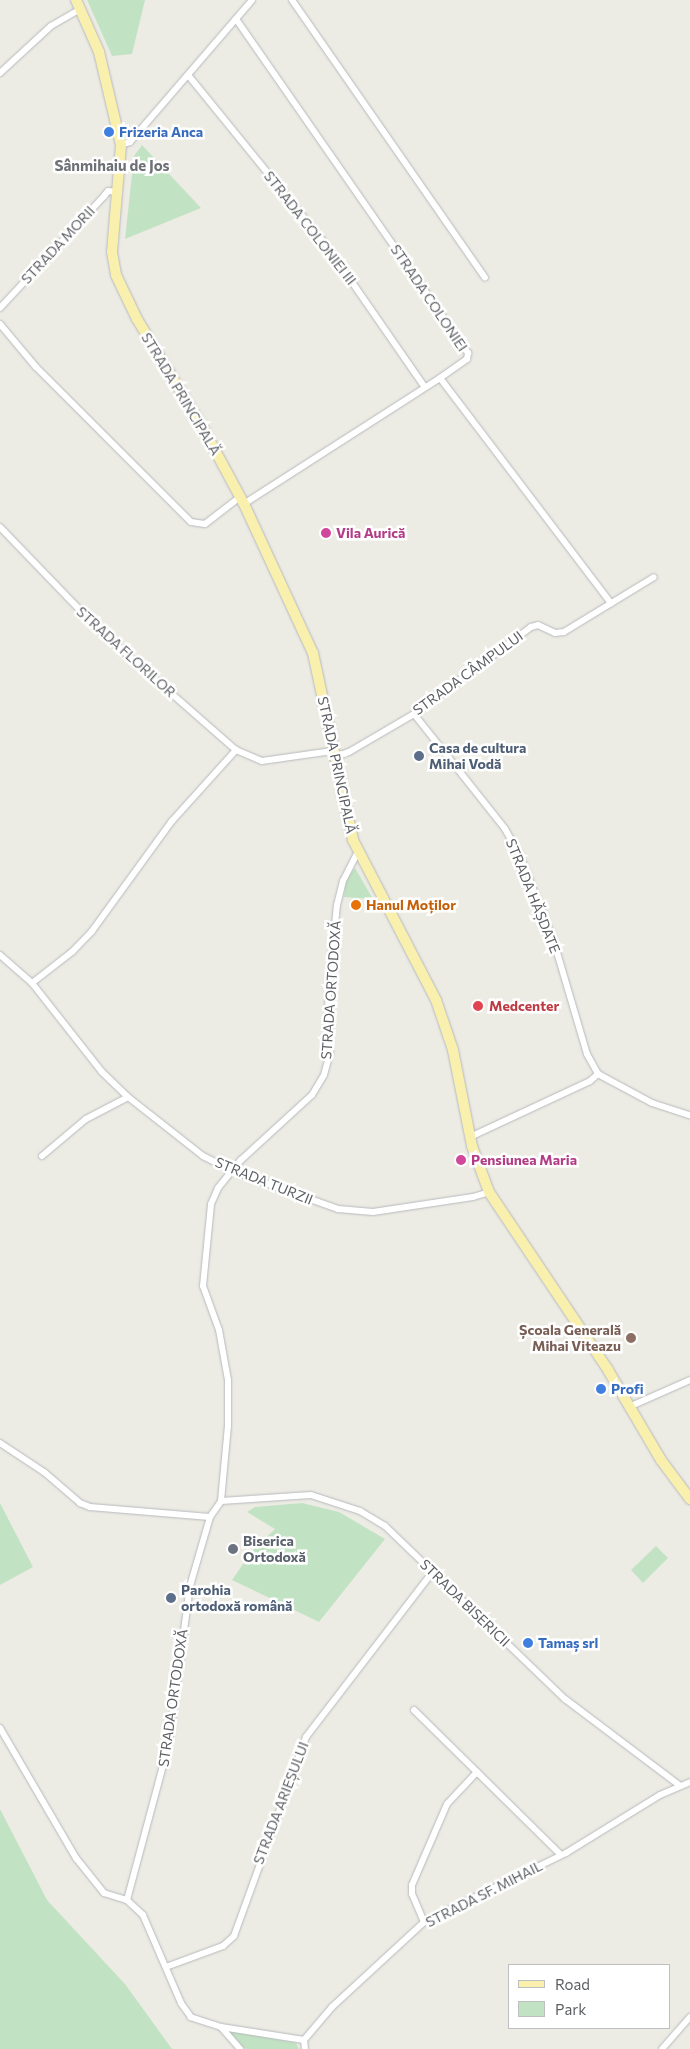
<!DOCTYPE html>
<meta charset="utf-8">
<style>
body{margin:0}
#map{position:relative;width:690px;height:2049px;overflow:hidden;background:#edece4;font-family:Commissioner,sans-serif}
div>[style]{position:absolute}
.green>*{inset:0;background:#c2e3c3}
.roads{filter:drop-shadow(0 0 1px #b6b9bd) drop-shadow(0 0 1px #b6b9bd)}
.street>*{height:6px;margin:-3px;padding:0 3px;transform-origin:3px;border-radius:3px;background:#fff}
.primary>*{height:10px;margin:-5px;padding:0 5px;transform-origin:5px;border-radius:5px;background:#faf0ad}
.dots>*{width:14px;height:14px;translate:-50% -50%;box-sizing:border-box;border:2px solid #fff;border-radius:50%}
span{translate:-50% -50%;white-space:nowrap;text-align:center;line-height:1.15;-webkit-text-stroke:5px #fff;paint-order:stroke}
.shop-label{font-size:14px;color:#366cbe;font-weight:700}
.left{translate:0 -50%;text-align:left}
.street-label{font-size:14px;color:#5c5f63}
.hotel-label{font-size:14px;color:#b23c85;font-weight:700}
.service-label{font-size:14px;color:#4e5e75;font-weight:700}
.food-label{font-size:14px;color:#c56008;font-weight:700}
.health-label{font-size:14px;color:#be3a42;font-weight:700}
.education-label{font-size:14px;color:#785e54;font-weight:700}
.right{translate:-100% -50%;text-align:right}
.worship-label{font-size:14px;color:#5b616d;font-weight:700}
.neighbourhood-label{font-size:15px;color:#6d7175;font-weight:700}
.legend{position:absolute;left:508px;top:1964px;width:162px;height:65px;box-sizing:border-box;background:#fff;border:1px solid #bebfc1;margin:0;padding:6px 9px;list-style:none;font-size:15px;color:#5c5f63}
.legend li{display:flex;align-items:center;gap:10px;height:25px}
.legend b{width:25px;border:1px solid #bebfc1}
</style>
<div id="map">
<div class="green">
<i style="clip-path:polygon(87px 0,145px 0,132px 54px,112px 56px)"></i>
<i style="clip-path:polygon(142px 145px,201px 208px,125px 239px,134px 156px)"></i>
<i style="clip-path:polygon(355px 868px,373px 899px,344px 897px,346px 880px)"></i>
<i style="clip-path:polygon(0 1503px,33px 1567px,0 1585px)"></i>
<i style="clip-path:polygon(302px 1503px,339px 1512px,385px 1539px,319px 1622px,232px 1580px,252px 1551px,275px 1529px,247px 1512px,255px 1507px)"></i>
<i style="clip-path:polygon(656px 1546px,668px 1558px,643px 1583px,631px 1570px)"></i>
<i style="clip-path:polygon(0 1809px,47px 1900px,125px 1984px,172px 2049px,0 2049px)"></i>
<i style="clip-path:polygon(228px 2030px,296px 2043px,299px 2049px,245px 2049px)"></i>
</div>
<div class="roads">
<div class="street">
<i style="left:292px;top:0;width:338px;rotate:55.2deg"></i>
<i style="left:236px;top:19px;width:407px;rotate:55.2deg"></i>
<i style="left:468px;top:353px;width:6px;rotate:99deg"></i>
<i style="left:467px;top:359px;width:33px;rotate:145deg"></i>
<i style="left:440px;top:378px;width:233px;rotate:147.3deg"></i>
<i style="left:0;top:73px;width:69px;rotate:-42.7deg"></i>
<i style="left:51px;top:26px;width:34px;rotate:-30deg"></i>
<i style="left:188px;top:75px;width:220px;rotate:50.9deg"></i>
<i style="left:327px;top:246px;width:170px;rotate:55.3deg"></i>
<i style="left:121px;top:145px;width:9px;rotate:-18deg"></i>
<i style="left:130px;top:142px;width:187px;rotate:-49.3deg"></i>
<i style="left:0;top:308px;width:153px;rotate:-47.1deg"></i>
<i style="left:104px;top:196px;width:6px;rotate:-51deg"></i>
<i style="left:108px;top:191px;width:11px;rotate:5deg"></i>
<i style="left:0;top:324px;width:56px;rotate:50.1deg"></i>
<i style="left:36px;top:367px;width:219px;rotate:45deg"></i>
<i style="left:191px;top:522px;width:14px;rotate:8deg"></i>
<i style="left:205px;top:524px;width:44px;rotate:-37.6deg"></i>
<i style="left:440px;top:378px;width:283px;rotate:52.8deg"></i>
<i style="left:0;top:527px;width:144px;rotate:46.1deg"></i>
<i style="left:100px;top:631px;width:181px;rotate:41.2deg"></i>
<i style="left:236px;top:750px;width:28px;rotate:23deg"></i>
<i style="left:262px;top:761px;width:71px;rotate:-8.1deg"></i>
<i style="left:414px;top:714px;width:147px;rotate:51.6deg"></i>
<i style="left:505px;top:829px;width:28px;rotate:60deg"></i>
<i style="left:519px;top:853px;width:96px;rotate:68.5deg"></i>
<i style="left:554px;top:942px;width:117px;rotate:73.6deg"></i>
<i style="left:587px;top:1054px;width:23px;rotate:61deg"></i>
<i style="left:598px;top:1074px;width:61px;rotate:28.2deg"></i>
<i style="left:652px;top:1103px;width:40px;rotate:18deg"></i>
<i style="left:333px;top:758px;width:17px;rotate:-21deg"></i>
<i style="left:349px;top:752px;width:75px;rotate:-30.3deg"></i>
<i style="left:414px;top:714px;width:146px;rotate:-36.6deg"></i>
<i style="left:531px;top:627px;width:7px;rotate:-16deg"></i>
<i style="left:538px;top:625px;width:19px;rotate:25deg"></i>
<i style="left:555px;top:633px;width:9px;rotate:-6deg"></i>
<i style="left:564px;top:632px;width:105px;rotate:-31.4deg"></i>
<i style="left:0;top:955px;width:43px;rotate:41.2deg"></i>
<i style="left:32px;top:983px;width:113px;rotate:51.8deg"></i>
<i style="left:102px;top:1072px;width:36px;rotate:44deg"></i>
<i style="left:128px;top:1097px;width:95px;rotate:38.2deg"></i>
<i style="left:203px;top:1156px;width:33px;rotate:27deg"></i>
<i style="left:232px;top:1171px;width:113px;rotate:19.7deg"></i>
<i style="left:338px;top:1209px;width:35px;rotate:5deg"></i>
<i style="left:373px;top:1212px;width:101px;rotate:-8.5deg"></i>
<i style="left:473px;top:1197px;width:17px;rotate:-17deg"></i>
<i style="left:32px;top:983px;width:51px;rotate:-37.8deg"></i>
<i style="left:72px;top:952px;width:29px;rotate:-46deg"></i>
<i style="left:92px;top:931px;width:136px;rotate:-54deg"></i>
<i style="left:172px;top:821px;width:96px;rotate:-48deg"></i>
<i style="left:470px;top:1137px;width:132px;rotate:-25deg"></i>
<i style="left:590px;top:1081px;width:11px;rotate:-41deg"></i>
<i style="left:42px;top:1156px;width:57px;rotate:-40.1deg"></i>
<i style="left:86px;top:1119px;width:47px;rotate:-27.6deg"></i>
<i style="left:631px;top:1406px;width:64px;rotate:-23.8deg"></i>
<i style="left:0;top:1443px;width:53px;rotate:33.4deg"></i>
<i style="left:44px;top:1472px;width:48px;rotate:40.7deg"></i>
<i style="left:80px;top:1503px;width:11px;rotate:22deg"></i>
<i style="left:90px;top:1507px;width:120px;rotate:4.8deg"></i>
<i style="left:221px;top:1501px;width:90px;rotate:-3.8deg"></i>
<i style="left:311px;top:1495px;width:52px;rotate:18.1deg"></i>
<i style="left:360px;top:1511px;width:29px;rotate:31deg"></i>
<i style="left:385px;top:1526px;width:250px;rotate:43.9deg"></i>
<i style="left:565px;top:1699px;width:143px;rotate:37deg"></i>
<i style="left:414px;top:1710px;width:206px;rotate:44.6deg"></i>
<i style="left:0;top:1728px;width:151px;rotate:59.7deg"></i>
<i style="left:76px;top:1858px;width:45px;rotate:51.3deg"></i>
<i style="left:104px;top:1893px;width:24px;rotate:17deg"></i>
<i style="left:424px;top:1922px;width:30px;rotate:-113deg"></i>
<i style="left:412px;top:1894px;width:9px;rotate:-90deg"></i>
<i style="left:412px;top:1885px;width:88px;rotate:-66.6deg"></i>
<i style="left:447px;top:1804px;width:44px;rotate:-46.8deg"></i>
<i style="left:166px;top:1967px;width:61px;rotate:-20.2deg"></i>
<i style="left:223px;top:1946px;width:15px;rotate:-42deg"></i>
<i style="left:234px;top:1936px;width:212px;rotate:-70.1deg"></i>
<i style="left:306px;top:1737px;width:207px;rotate:-52.5deg"></i>
<i style="left:221px;top:2027px;width:29px;rotate:49deg"></i>
<i style="left:304px;top:2040px;width:84px;rotate:-171.1deg"></i>
<i style="left:221px;top:2027px;width:32px;rotate:-162deg"></i>
<i style="left:191px;top:2017px;width:17px;rotate:-126deg"></i>
<i style="left:181px;top:2003px;width:96px;rotate:-113.4deg"></i>
<i style="left:143px;top:1915px;width:22px;rotate:-137deg"></i>
<i style="left:127px;top:1900px;width:163px;rotate:-75deg"></i>
<i style="left:169px;top:1743px;width:158px;rotate:-82.4deg"></i>
<i style="left:190px;top:1586px;width:72px;rotate:-73.8deg"></i>
<i style="left:210px;top:1517px;width:19px;rotate:-55deg"></i>
<i style="left:221px;top:1501px;width:75px;rotate:-84.7deg"></i>
<i style="left:228px;top:1426px;width:46px;rotate:-90deg"></i>
<i style="left:228px;top:1380px;width:51px;rotate:-100.2deg"></i>
<i style="left:219px;top:1330px;width:47px;rotate:-110deg"></i>
<i style="left:203px;top:1286px;width:82px;rotate:-84.4deg"></i>
<i style="left:211px;top:1204px;width:17px;rotate:-66deg"></i>
<i style="left:218px;top:1188px;width:36px;rotate:-51deg"></i>
<i style="left:241px;top:1160px;width:96px;rotate:-42.5deg"></i>
<i style="left:312px;top:1095px;width:23px;rotate:-59deg"></i>
<i style="left:324px;top:1075px;width:24px;rotate:-75deg"></i>
<i style="left:330px;top:1052px;width:56px;rotate:-92deg"></i>
<i style="left:328px;top:996px;width:91px;rotate:-84.4deg"></i>
<i style="left:337px;top:905px;width:25px;rotate:-76deg"></i>
<i style="left:343px;top:881px;width:33px;rotate:-63deg"></i>
<i style="left:304px;top:2040px;width:43px;rotate:-49.7deg"></i>
<i style="left:332px;top:2007px;width:125px;rotate:-42.7deg"></i>
<i style="left:424px;top:1922px;width:158px;rotate:-25.9deg"></i>
<i style="left:566px;top:1853px;width:110px;rotate:-31.7deg"></i>
<i style="left:660px;top:1795px;width:33px;rotate:-23deg"></i>
<i style="left:304px;top:2040px;width:9px;rotate:84deg"></i>
<i style="left:662px;top:2049px;width:43px;rotate:-48.8deg"></i>
</div>
<div class="primary">
<i style="left:76px;top:0;width:57px;rotate:66.1deg"></i>
<i style="left:99px;top:52px;width:96px;rotate:76.7deg"></i>
<i style="left:121px;top:145px;width:107px;rotate:94.8deg"></i>
<i style="left:112px;top:252px;width:23px;rotate:80deg"></i>
<i style="left:116px;top:275px;width:49px;rotate:64.5deg"></i>
<i style="left:137px;top:319px;width:127px;rotate:58.8deg"></i>
<i style="left:203px;top:428px;width:86px;rotate:61.7deg"></i>
<i style="left:244px;top:504px;width:164px;rotate:65.2deg"></i>
<i style="left:313px;top:653px;width:191px;rotate:77.9deg"></i>
<i style="left:353px;top:840px;width:180px;rotate:62.6deg"></i>
<i style="left:436px;top:1000px;width:53px;rotate:71.2deg"></i>
<i style="left:453px;top:1050px;width:98px;rotate:78.8deg"></i>
<i style="left:472px;top:1146px;width:49px;rotate:69.7deg"></i>
<i style="left:489px;top:1192px;width:214px;rotate:56.2deg"></i>
<i style="left:608px;top:1370px;width:104px;rotate:59.5deg"></i>
<i style="left:661px;top:1460px;width:49px;rotate:53.4deg"></i>
</div>
</div>
<div class="dots">
<i style="left:109px;top:132px;background:#3f7fe0"></i>
<i style="left:326px;top:533px;background:#d1479c"></i>
<i style="left:419px;top:756px;background:#5c6f8a"></i>
<i style="left:356px;top:905px;background:#e8710a"></i>
<i style="left:478px;top:1006px;background:#e0444e"></i>
<i style="left:461px;top:1160px;background:#d1479c"></i>
<i style="left:631px;top:1338px;background:#8d6e63"></i>
<i style="left:601px;top:1389px;background:#3f7fe0"></i>
<i style="left:233px;top:1549px;background:#6b7280"></i>
<i style="left:171px;top:1598px;background:#5c6f8a"></i>
<i style="left:528px;top:1643px;background:#3f7fe0"></i>
</div>
<div class="shop-label">
<span class="left" style="left:119px;top:132px">Frizeria Anca</span>
<span class="left" style="left:611px;top:1389px">Profi</span>
<span class="left" style="left:538px;top:1643px">Tamaș srl</span>
</div>
<div class="street-label">
<span style="left:310px;top:228px;rotate:52deg">STRADA COLONIEI III</span>
<span style="left:58px;top:245px;rotate:-47deg">STRADA MORII</span>
<span style="left:429px;top:298px;rotate:56deg">STRADA COLONIEI</span>
<span style="left:181px;top:394px;rotate:59deg">STRADA PRINCIPALĂ</span>
<span style="left:126px;top:652px;rotate:42deg">STRADA FLORILOR</span>
<span style="left:468px;top:673px;rotate:-36deg">STRADA CÂMPULUI</span>
<span style="left:337px;top:765px;rotate:78deg">STRADA PRINCIPALĂ</span>
<span style="left:533px;top:896px;rotate:68deg">STRADA HĂȘDATE</span>
<span style="left:331px;top:990px;rotate:-86deg">STRADA ORTODOXĂ</span>
<span style="left:264px;top:1181px;rotate:22deg">STRADA TURZII</span>
<span style="left:465px;top:1603px;rotate:44deg">STRADA BISERICII</span>
<span style="left:173px;top:1698px;rotate:-82deg">STRADA ORTODOXĂ</span>
<span style="left:281px;top:1803px;rotate:-69deg">STRADA ARIEȘULUI</span>
<span style="left:484px;top:1894px;rotate:-27deg">STRADA SF. MIHAIL</span>
</div>
<div class="hotel-label">
<span class="left" style="left:336px;top:533px">Vila Aurică</span>
<span class="left" style="left:471px;top:1160px">Pensiunea Maria</span>
</div>
<div class="service-label">
<span class="left" style="left:429px;top:756px">Casa de cultura<br>Mihai Vodă</span>
<span class="left" style="left:181px;top:1598px">Parohia<br>ortodoxă română</span>
</div>
<div class="food-label">
<span class="left" style="left:366px;top:905px">Hanul Moților</span>
</div>
<div class="health-label">
<span class="left" style="left:489px;top:1006px">Medcenter</span>
</div>
<div class="education-label">
<span class="right" style="left:621px;top:1338px">Școala Generală<br>Mihai Viteazu</span>
</div>
<div class="worship-label">
<span class="left" style="left:243px;top:1549px">Biserica<br>Ortodoxă</span>
</div>
<div class="neighbourhood-label">
<span style="left:112px;top:166px">Sânmihaiu de Jos</span>
</div>
<ul class="legend">
<li><b style="height:6px;background:#faf0ad"></b>Road</li>
<li><b style="height:14px;background:#c2e3c3"></b>Park</li>
</ul>
</div>
